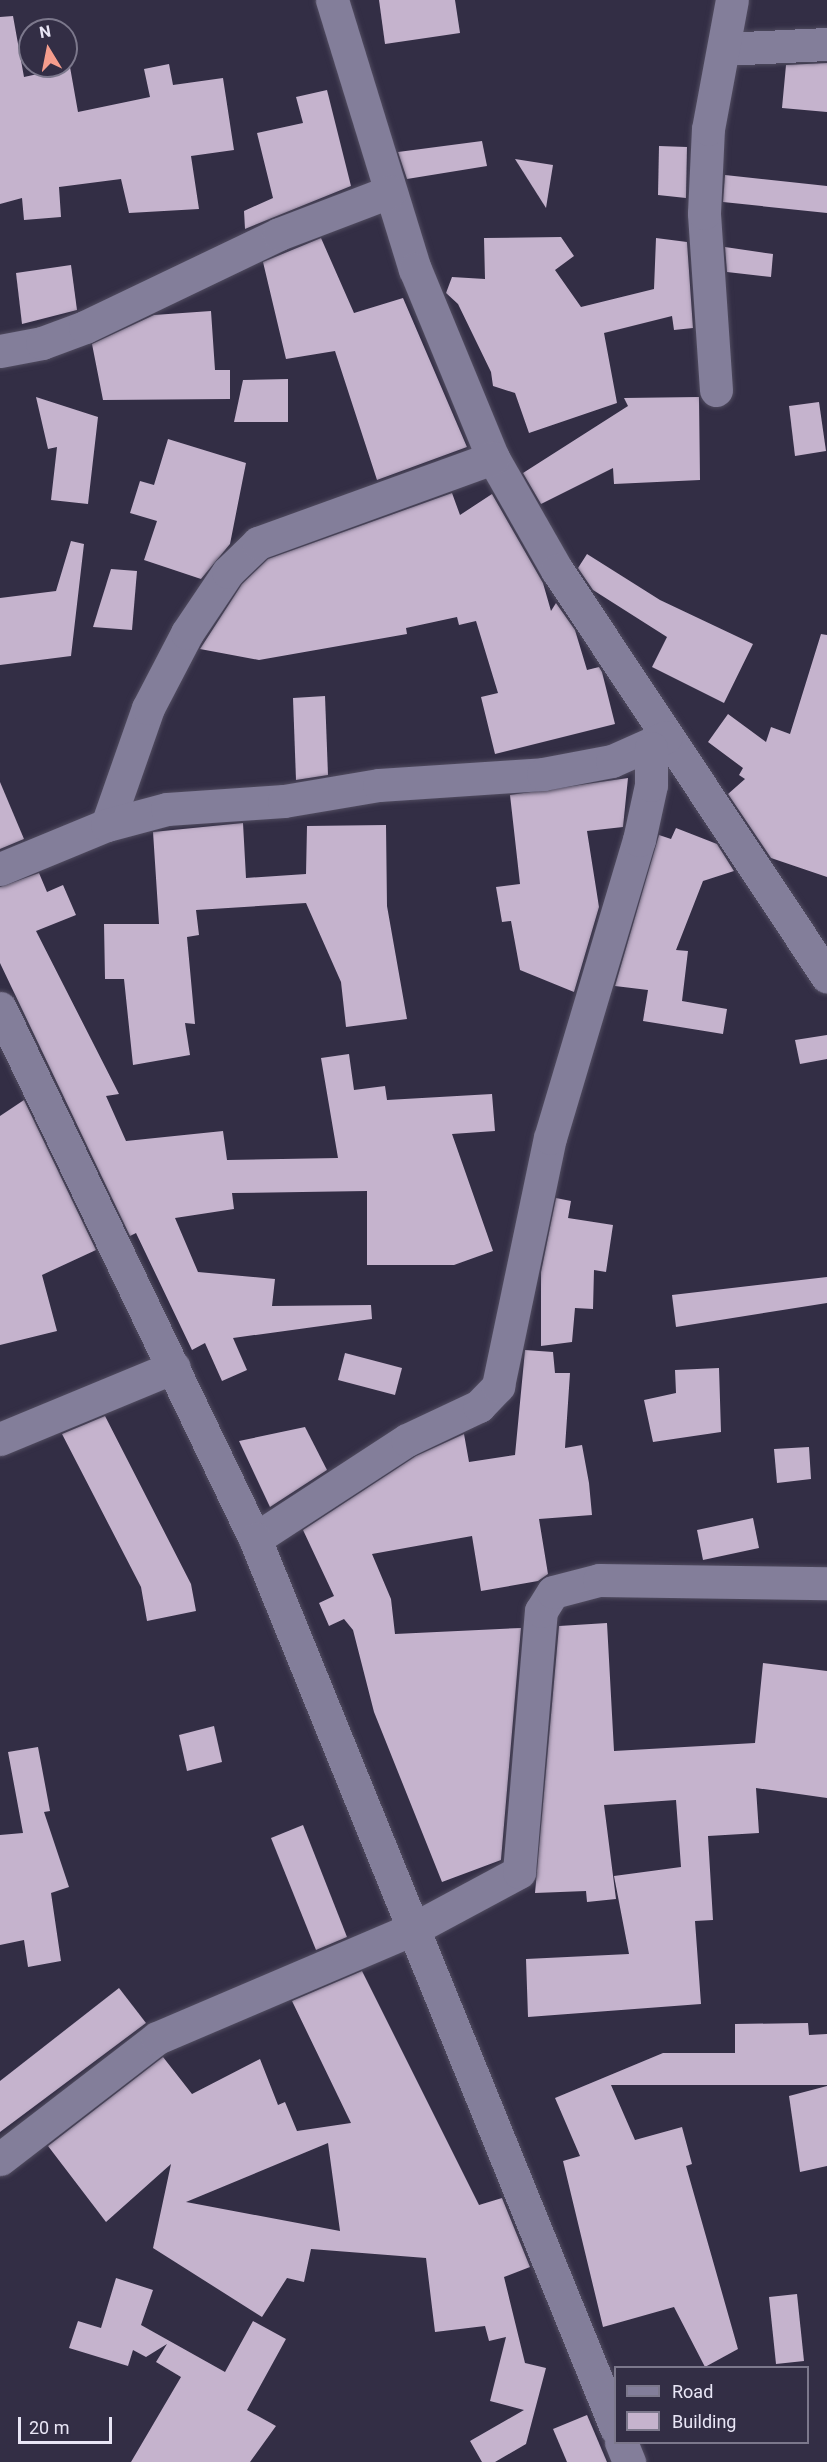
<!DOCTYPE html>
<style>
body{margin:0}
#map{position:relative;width:827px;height:2462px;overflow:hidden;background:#332e45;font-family:Roboto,sans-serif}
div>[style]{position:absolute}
.building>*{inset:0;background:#c5b3cd}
.roads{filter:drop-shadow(0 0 2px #514c60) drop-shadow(0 0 2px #514c60)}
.minor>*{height:33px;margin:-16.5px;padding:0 16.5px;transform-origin:16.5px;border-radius:16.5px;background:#837e9a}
.tertiary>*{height:33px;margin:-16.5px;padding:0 16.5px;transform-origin:16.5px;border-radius:16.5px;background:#837e9a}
span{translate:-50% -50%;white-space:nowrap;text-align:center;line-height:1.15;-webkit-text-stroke:6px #332e45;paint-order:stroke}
.legend{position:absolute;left:614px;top:2366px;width:195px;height:78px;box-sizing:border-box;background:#332e45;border:2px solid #7c788c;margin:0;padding:8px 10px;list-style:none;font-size:18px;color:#e9e6f6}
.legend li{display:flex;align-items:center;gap:12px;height:30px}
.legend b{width:30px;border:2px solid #7c788c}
.north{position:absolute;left:18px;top:18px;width:60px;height:60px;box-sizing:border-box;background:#332e45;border:2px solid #7c788c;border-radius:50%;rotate:350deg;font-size:16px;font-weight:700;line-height:24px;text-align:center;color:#e9e6f6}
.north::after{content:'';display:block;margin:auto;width:21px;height:27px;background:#f59d8d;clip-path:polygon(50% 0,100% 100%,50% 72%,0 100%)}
.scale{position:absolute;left:18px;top:2417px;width:94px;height:27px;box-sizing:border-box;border:3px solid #e9e6f6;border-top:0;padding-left:8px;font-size:18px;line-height:21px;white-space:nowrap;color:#e9e6f6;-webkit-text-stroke:4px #332e45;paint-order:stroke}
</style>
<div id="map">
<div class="building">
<i style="clip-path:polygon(379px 0,455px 0,460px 33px,385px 44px)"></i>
<i style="clip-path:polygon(13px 16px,24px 77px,70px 67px,78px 112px,150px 97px,144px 69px,169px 64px,173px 85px,223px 78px,234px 150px,191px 156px,199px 209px,129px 213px,121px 179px,59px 187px,61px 217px,24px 220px,22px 198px,0 204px,0 17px)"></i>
<i style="clip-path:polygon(827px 63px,827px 112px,782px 108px,786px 65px)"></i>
<i style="clip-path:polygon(327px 90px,351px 186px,245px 229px,244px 211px,273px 198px,257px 133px,303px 123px,296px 97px)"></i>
<i style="clip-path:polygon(482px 141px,487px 166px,407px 179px,398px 152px)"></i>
<i style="clip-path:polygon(659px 146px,687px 147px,686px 198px,658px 195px)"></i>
<i style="clip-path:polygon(515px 159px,553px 165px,546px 208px)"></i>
<i style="clip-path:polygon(725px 175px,827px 186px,827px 213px,723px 202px)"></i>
<i style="clip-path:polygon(561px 237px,574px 256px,555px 270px,581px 307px,654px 289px,656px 238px,687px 242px,693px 328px,674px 330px,672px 316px,604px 333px,617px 403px,529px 433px,515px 393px,493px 386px,491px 372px,458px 304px,446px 293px,452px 277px,485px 279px,484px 238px)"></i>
<i style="clip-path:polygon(321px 238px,354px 313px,403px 298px,467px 447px,377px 480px,335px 351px,286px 359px,263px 262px)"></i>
<i style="clip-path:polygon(725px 247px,773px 254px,771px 277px,727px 272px)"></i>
<i style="clip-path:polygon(71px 265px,77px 310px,22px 324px,16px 273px)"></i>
<i style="clip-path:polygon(211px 311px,215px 370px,230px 370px,230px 399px,103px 400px,92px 344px,154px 315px)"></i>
<i style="clip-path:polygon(288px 379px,288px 422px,234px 422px,243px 380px)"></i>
<i style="clip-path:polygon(36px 397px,98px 417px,88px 504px,51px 500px,57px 447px,48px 449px)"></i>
<i style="clip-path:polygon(699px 397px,700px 480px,614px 484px,613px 468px,541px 504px,523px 473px,628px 406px,624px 398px)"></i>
<i style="clip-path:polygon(819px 402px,826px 451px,795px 456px,789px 406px)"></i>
<i style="clip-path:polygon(168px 439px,246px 463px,230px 544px,201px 579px,144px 560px,157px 521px,130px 513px,140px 481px,154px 485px)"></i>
<i style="clip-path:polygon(452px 493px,460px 515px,492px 494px,543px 583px,551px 611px,556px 603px,575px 630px,587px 670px,599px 667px,602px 672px,615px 724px,495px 754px,481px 697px,498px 693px,476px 621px,459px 625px,457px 617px,406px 628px,407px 634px,259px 660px,200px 649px,242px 584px,268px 559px)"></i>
<i style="clip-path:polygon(71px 541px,84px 544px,71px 656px,0 665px,0 598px,56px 591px)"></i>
<i style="clip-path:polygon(587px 554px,660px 600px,753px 644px,724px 703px,652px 667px,667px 637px,593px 590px,578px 568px)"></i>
<i style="clip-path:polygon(111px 569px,137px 571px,132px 630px,93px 627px)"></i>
<i style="clip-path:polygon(821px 634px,827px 635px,827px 877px,771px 858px,728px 794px,745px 779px,739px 775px,743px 768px,708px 742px,728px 714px,766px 742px,771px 727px,790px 734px)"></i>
<i style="clip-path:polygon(325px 696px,328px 775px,296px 780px,293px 698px)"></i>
<i style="clip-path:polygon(628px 778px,623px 827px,587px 831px,599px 907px,574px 992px,520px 970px,511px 921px,502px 922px,496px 887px,520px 884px,510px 795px)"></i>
<i style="clip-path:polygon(0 782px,24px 839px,0 849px)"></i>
<i style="clip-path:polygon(243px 823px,246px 878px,306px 874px,307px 826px,386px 825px,387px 906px,407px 1019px,346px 1027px,341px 982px,306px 903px,196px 910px,199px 935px,187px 937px,195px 1024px,185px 1023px,190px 1055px,133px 1065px,124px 979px,105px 979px,104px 924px,159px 924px,153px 832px)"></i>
<i style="clip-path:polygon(676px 828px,717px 844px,734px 871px,703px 881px,676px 950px,688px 951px,682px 1001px,727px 1009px,723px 1034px,643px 1021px,648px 990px,615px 986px,659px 835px,671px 839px)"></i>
<i style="clip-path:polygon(39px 873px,47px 892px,63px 885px,76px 915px,36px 931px,119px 1094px,106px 1096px,126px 1141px,223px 1131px,227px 1160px,338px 1158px,321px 1058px,349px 1054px,354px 1090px,385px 1086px,387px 1100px,492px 1094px,495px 1131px,452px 1134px,493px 1251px,454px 1265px,367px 1265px,367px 1191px,232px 1193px,234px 1209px,175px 1218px,198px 1272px,275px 1279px,272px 1306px,371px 1305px,372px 1319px,233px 1338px,247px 1370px,222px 1381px,205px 1343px,192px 1350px,136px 1233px,130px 1236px,0 963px,0 887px)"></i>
<i style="clip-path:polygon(827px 1035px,827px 1059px,800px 1064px,795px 1040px)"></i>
<i style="clip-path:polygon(24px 1100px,96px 1250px,42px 1275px,57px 1331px,0 1345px,0 1116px)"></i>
<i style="clip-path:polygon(556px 1198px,571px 1201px,568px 1218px,613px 1225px,606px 1272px,594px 1270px,593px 1309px,575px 1308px,572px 1342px,541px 1346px,541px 1272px)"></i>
<i style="clip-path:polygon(827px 1277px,827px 1303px,676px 1327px,672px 1295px)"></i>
<i style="clip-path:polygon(525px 1350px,553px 1352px,555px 1373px,570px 1373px,565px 1448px,582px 1445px,589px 1483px,592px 1515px,539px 1519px,548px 1574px,538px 1581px,481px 1591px,472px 1536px,372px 1554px,391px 1599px,395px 1634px,521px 1628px,501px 1860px,442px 1882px,374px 1712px,353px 1630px,344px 1619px,329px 1626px,319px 1603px,334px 1596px,303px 1530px,416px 1456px,464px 1434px,469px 1462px,515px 1455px)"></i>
<i style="clip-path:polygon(345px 1353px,402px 1368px,395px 1395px,338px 1380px)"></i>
<i style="clip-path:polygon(719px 1368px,721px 1432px,653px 1442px,644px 1400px,676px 1393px,675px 1370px)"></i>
<i style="clip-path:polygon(105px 1416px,191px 1584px,196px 1611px,147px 1621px,141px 1587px,62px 1434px)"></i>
<i style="clip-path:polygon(305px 1427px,327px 1470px,270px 1507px,239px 1441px)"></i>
<i style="clip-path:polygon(809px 1447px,811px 1479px,777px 1483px,774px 1449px)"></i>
<i style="clip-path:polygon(753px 1518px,759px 1548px,703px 1560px,697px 1530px)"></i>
<i style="clip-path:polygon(607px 1623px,614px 1751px,755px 1743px,763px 1663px,827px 1671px,827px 1798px,756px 1788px,759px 1833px,708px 1836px,713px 1920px,695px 1921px,701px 2004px,528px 2017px,526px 1959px,629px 1954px,614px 1876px,681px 1867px,676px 1800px,604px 1805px,616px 1899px,587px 1902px,586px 1891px,535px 1893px,559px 1626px)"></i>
<i style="clip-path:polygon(214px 1726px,222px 1762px,187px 1771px,179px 1735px)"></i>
<i style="clip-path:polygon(38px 1747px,50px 1811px,44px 1812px,69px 1887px,51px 1893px,61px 1961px,28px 1967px,24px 1940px,0 1945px,0 1835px,23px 1833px,8px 1752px)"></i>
<i style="clip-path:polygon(303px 1825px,347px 1937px,316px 1950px,271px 1838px)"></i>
<i style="clip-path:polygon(evenodd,362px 1971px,479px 2205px,502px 2198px,530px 2267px,504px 2277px,525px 2363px,546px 2368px,526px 2444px,495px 2462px,482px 2462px,470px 2441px,524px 2410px,490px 2401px,506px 2337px,489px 2341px,485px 2326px,435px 2332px,426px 2258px,311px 2249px,304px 2282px,287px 2278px,262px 2317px,153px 2248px,171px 2164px,106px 2222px,48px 2146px,163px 2057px,192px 2094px,260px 2059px,278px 2105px,285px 2102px,297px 2131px,351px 2123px,292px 2001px,362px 1971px,328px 2143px,340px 2231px,186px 2202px,328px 2143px)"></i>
<i style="clip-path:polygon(119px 1988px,146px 2023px,0 2132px,0 2081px)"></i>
<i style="clip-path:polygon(808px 2023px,809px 2035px,827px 2034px,827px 2085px,611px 2085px,635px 2140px,682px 2127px,692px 2164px,686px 2166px,738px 2349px,705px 2367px,674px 2307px,603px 2327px,563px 2161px,580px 2156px,555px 2098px,663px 2053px,735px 2053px,735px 2024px)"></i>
<i style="clip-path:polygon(827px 2086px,827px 2166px,800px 2172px,789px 2096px)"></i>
<i style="clip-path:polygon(116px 2278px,153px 2290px,141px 2325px,225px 2372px,253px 2321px,286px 2339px,247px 2410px,276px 2426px,250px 2462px,131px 2462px,181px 2377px,156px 2362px,167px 2344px,146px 2357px,133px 2350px,128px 2366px,69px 2348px,78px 2321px,101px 2328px)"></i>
<i style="clip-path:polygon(797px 2294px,804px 2361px,776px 2364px,769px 2297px)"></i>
<i style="clip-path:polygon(587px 2415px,607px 2462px,567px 2462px,553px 2429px)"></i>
</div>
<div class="roads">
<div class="minor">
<i style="left:332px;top:0;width:282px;rotate:72.9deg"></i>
<i style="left:415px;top:269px;width:204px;rotate:67.6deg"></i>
<i style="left:493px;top:458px;width:129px;rotate:60.3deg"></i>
<i style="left:557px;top:570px;width:488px;rotate:56.4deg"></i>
<i style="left:724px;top:49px;width:103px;rotate:-2.8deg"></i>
<i style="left:0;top:351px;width:43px;rotate:-10.8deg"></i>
<i style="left:42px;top:343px;width:46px;rotate:-20.4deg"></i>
<i style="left:85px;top:327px;width:215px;rotate:-25.6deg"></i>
<i style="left:279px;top:234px;width:118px;rotate:-20.9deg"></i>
<i style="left:716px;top:390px;width:177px;rotate:-93.9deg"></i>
<i style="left:704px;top:213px;width:84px;rotate:-87.3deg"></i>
<i style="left:708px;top:129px;width:131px;rotate:-79.5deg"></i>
<i style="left:107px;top:825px;width:124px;rotate:-70.7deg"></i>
<i style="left:148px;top:708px;width:85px;rotate:-62.5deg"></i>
<i style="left:187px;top:633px;width:73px;rotate:-56.1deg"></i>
<i style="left:228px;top:572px;width:42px;rotate:-44deg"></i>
<i style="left:258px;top:543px;width:250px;rotate:-19.9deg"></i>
<i style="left:0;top:869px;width:116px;rotate:-22.4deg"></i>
<i style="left:107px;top:825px;width:62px;rotate:-14.9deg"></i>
<i style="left:167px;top:809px;width:117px;rotate:-3.9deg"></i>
<i style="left:284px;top:801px;width:96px;rotate:-9.6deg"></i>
<i style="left:379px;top:785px;width:164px;rotate:-3.8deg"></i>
<i style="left:543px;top:774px;width:70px;rotate:-10.7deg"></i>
<i style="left:612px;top:761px;width:59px;rotate:-24deg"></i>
<i style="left:0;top:1439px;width:188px;rotate:-22.5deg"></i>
<i style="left:255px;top:1539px;width:181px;rotate:-33.1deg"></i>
<i style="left:407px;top:1440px;width:80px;rotate:-25.3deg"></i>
<i style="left:479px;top:1406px;width:28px;rotate:-46deg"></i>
<i style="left:498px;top:1386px;width:253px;rotate:-78.2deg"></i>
<i style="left:550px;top:1138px;width:311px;rotate:-73.4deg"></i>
<i style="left:639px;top:840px;width:56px;rotate:-77.7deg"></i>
<i style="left:651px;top:785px;width:37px;rotate:-90deg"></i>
<i style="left:0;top:2159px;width:198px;rotate:-37.6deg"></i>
<i style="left:157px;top:2038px;width:283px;rotate:-23.1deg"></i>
<i style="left:417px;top:1927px;width:116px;rotate:-28.3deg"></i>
<i style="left:519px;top:1872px;width:262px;rotate:-85.2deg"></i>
<i style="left:541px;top:1611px;width:22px;rotate:-58deg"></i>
<i style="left:553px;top:1592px;width:48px;rotate:-14.6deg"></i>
<i style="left:599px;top:1580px;width:228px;rotate:0.8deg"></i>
</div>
<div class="tertiary">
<i style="left:0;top:1008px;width:589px;rotate:64.35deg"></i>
<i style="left:255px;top:1539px;width:960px;rotate:67.9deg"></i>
<i style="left:621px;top:2442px;width:22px;rotate:68deg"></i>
</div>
</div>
<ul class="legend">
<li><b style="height:8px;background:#837e9a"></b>Road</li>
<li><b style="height:16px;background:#c5b3cd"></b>Building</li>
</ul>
<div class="north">N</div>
<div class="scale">20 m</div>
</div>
